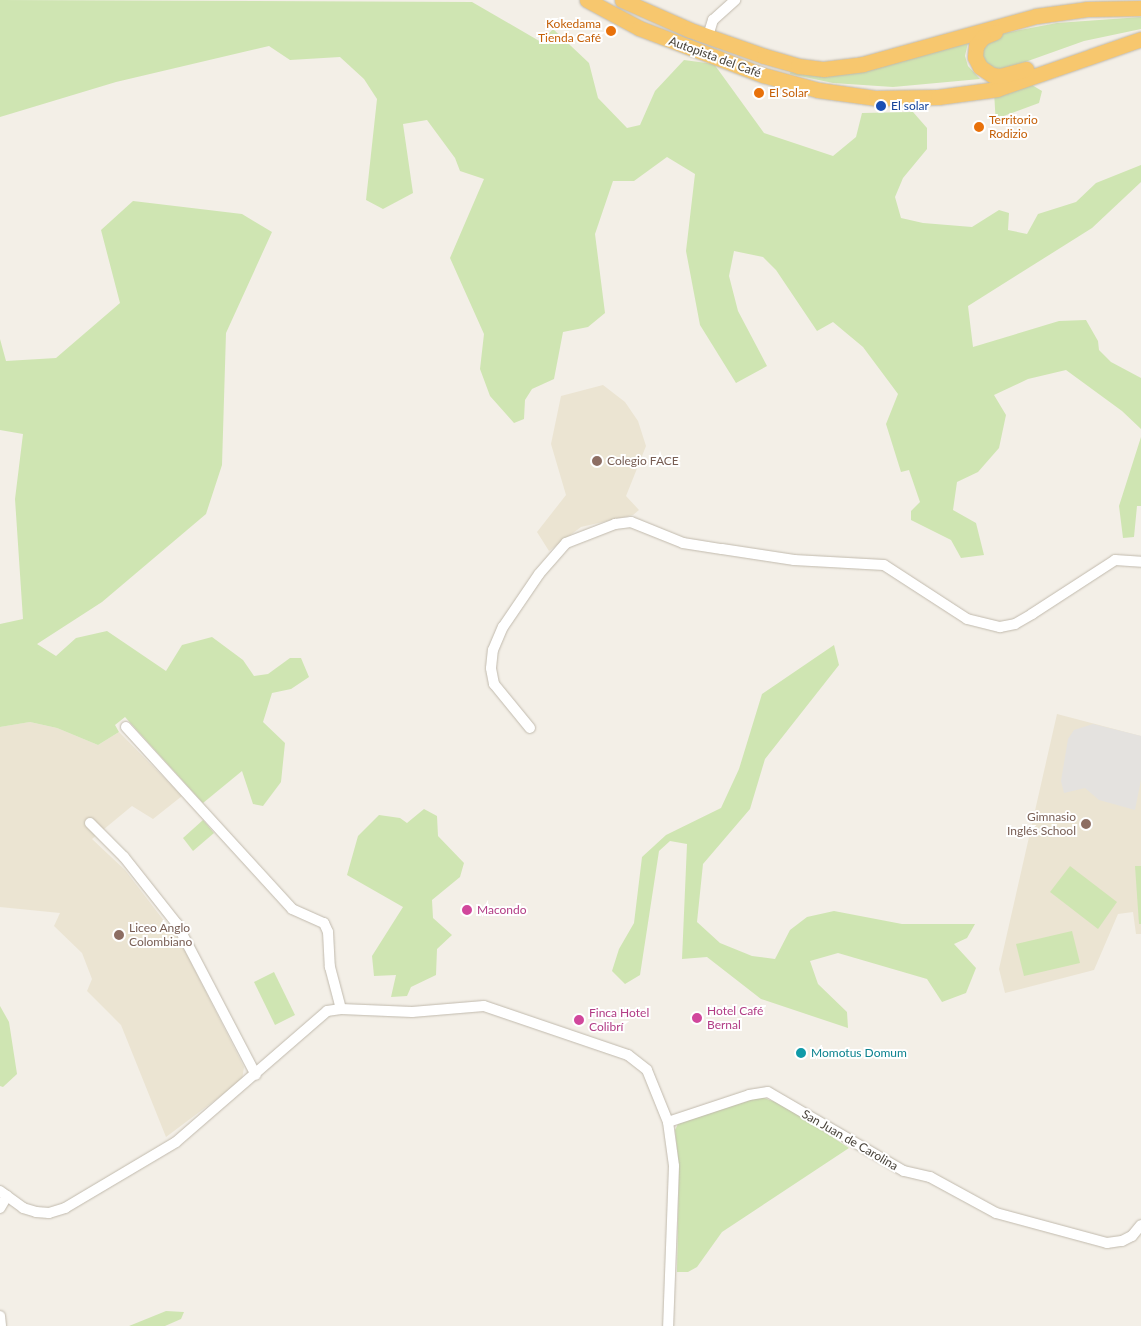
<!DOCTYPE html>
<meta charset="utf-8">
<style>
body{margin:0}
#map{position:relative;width:1141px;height:1326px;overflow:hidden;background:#f3efe7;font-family:Lato,sans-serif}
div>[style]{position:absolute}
.education>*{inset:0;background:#ebe4d2}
.green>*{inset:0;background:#cfe5b2}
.parking>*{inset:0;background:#e4e2df}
.roads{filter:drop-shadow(0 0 1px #c1baad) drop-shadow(0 0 1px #c1baad)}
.minor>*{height:10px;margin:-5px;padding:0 5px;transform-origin:5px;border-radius:5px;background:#fff}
.highway>*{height:15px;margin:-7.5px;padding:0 7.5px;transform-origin:7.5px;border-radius:7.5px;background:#f7c76e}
.dots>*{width:14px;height:14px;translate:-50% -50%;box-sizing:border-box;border:2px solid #fff;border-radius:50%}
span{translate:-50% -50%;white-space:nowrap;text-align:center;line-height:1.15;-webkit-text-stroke:4px #fff;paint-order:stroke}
.food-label{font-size:12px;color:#c56008}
.right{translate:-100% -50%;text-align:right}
.left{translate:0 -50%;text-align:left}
.street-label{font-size:12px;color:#464037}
.transit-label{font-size:12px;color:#164399}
.education-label{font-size:12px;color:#785e54}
.hotel-label{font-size:12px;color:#b23c85}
.culture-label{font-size:12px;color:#0d838f}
</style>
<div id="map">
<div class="education">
<i style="clip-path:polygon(603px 385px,625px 402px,638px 421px,646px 446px,626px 496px,639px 510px,633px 515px,581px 527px,549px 551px,537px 532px,566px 495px,551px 444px,561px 396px)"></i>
<i style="clip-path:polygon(1057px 714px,1141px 736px,1141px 934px,1136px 934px,1133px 912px,1118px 914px,1094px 970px,1005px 993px,999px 969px)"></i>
<i style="clip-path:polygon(30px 722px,57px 728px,98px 745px,119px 732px,182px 796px,153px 819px,132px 806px,92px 839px,125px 870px,181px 943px,244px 1067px,242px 1080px,166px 1137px,121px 1025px,87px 991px,92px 979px,82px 953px,54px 926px,60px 913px,0 907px,0 727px)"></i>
</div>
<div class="green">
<i style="clip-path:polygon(0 0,472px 2px,541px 42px,553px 29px,589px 63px,598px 98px,627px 128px,640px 125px,655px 91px,684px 60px,714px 64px,764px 133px,833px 156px,856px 137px,862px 113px,913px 112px,927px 128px,927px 149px,903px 178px,895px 197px,901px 218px,923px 223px,972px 227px,999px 210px,1009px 213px,1008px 230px,1027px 234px,1038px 214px,1076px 202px,1096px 183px,1141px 165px,1141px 182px,1092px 228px,968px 306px,973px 347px,1059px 321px,1086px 320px,1098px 341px,1099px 350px,1111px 362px,1141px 378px,1141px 429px,1122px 411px,1066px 370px,1028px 379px,994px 395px,1006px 415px,999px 448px,978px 472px,957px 482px,953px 510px,976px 523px,984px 555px,961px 558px,951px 540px,911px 520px,911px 511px,920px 502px,909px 470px,901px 472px,886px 424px,898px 394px,863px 347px,833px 322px,817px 331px,776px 270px,763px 257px,734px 251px,729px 276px,738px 311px,767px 366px,736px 383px,700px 325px,686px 251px,695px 174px,667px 157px,634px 181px,613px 181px,595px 234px,605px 313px,588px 327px,563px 332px,554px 379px,532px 389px,525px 400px,524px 419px,514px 423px,490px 396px,480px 369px,484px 334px,450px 258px,484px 179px,460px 171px,455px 158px,427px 120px,403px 124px,413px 193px,383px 209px,366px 200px,377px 99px,364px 79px,340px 57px,290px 60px,269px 46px,116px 82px,0 117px)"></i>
<i style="clip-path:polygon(1141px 17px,1141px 29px,1084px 41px,1000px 71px,981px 63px,980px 46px,994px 35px,1057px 23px)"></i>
<i style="clip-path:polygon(969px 38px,965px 56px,968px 66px,980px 79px,893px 87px,833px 83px,790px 74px,791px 70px)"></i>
<i style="clip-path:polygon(1027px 82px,1042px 91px,1039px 103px,1001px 117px,996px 126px,994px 91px)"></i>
<i style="clip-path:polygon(133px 201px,242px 214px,272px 232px,226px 333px,222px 465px,206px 514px,102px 602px,37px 644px,56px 656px,76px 638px,107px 631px,166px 671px,182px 645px,212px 637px,243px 660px,254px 676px,268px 674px,290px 658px,301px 658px,309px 677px,291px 689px,272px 693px,263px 722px,285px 743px,281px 782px,263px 806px,253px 804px,242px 771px,203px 803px,125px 717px,115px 725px,119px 732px,98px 745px,57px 728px,30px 722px,0 727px,0 624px,23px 619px,15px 499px,23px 434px,0 430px,0 339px,6px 361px,56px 358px,120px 303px,101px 230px)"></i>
<i style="clip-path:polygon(1141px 437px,1141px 506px,1137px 506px,1134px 537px,1123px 538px,1119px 506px)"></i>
<i style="clip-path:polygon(834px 645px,839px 665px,765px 759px,750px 809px,703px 864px,697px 922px,720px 943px,752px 956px,775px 959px,790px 930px,807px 917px,834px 911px,902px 924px,975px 924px,967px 938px,954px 944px,976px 968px,966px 993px,942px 1002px,927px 979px,838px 953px,810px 961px,818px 984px,847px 1012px,848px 1028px,761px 999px,707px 957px,682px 959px,687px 844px,670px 841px,659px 851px,640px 975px,625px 984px,612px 971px,619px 949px,634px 923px,642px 857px,666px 835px,721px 808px,739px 769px,762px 694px)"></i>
<i style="clip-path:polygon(424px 809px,437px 816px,438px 836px,464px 863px,460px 877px,432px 900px,433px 918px,452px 935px,437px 949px,436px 975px,411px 987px,407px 996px,391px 997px,396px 975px,374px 976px,372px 956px,403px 907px,347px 875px,358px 836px,379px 815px,400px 818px,407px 823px)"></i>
<i style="clip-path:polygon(203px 820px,214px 833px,193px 851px,183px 838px)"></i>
<i style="clip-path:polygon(1070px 866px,1117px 902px,1098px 929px,1050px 892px)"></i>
<i style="clip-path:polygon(1135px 866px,1141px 866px,1141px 924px,1139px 924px)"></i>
<i style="clip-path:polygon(1072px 931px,1080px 963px,1024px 976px,1016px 944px)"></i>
<i style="clip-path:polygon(274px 972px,295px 1015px,275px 1025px,254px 982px)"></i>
<i style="clip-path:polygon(0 1006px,9px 1022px,17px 1074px,3px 1087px,0 1086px)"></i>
<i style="clip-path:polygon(761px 1097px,781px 1104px,849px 1148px,722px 1232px,697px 1267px,688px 1272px,677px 1272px,679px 1167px,675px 1130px,679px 1122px)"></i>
<i style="clip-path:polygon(166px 1311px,184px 1312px,181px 1319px,165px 1326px,129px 1326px)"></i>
</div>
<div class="parking">
<i style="clip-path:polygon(1093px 724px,1141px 736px,1141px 780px,1135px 810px,1099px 800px,1085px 788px,1064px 793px,1061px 781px,1068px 739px,1074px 730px)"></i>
</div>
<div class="roads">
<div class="minor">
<i style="left:708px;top:36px;width:17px;rotate:-73deg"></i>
<i style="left:713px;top:20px;width:30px;rotate:-42deg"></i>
<i style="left:126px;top:727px;width:246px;rotate:47.6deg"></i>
<i style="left:292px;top:909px;width:35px;rotate:24deg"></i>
<i style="left:324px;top:923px;width:10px;rotate:66deg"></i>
<i style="left:328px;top:932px;width:35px;rotate:87deg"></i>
<i style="left:330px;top:967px;width:43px;rotate:75.3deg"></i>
<i style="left:530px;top:728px;width:57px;rotate:-129.3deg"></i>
<i style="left:494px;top:684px;width:16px;rotate:-101deg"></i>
<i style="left:491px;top:668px;width:18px;rotate:-84deg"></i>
<i style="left:493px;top:650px;width:25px;rotate:-67deg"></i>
<i style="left:503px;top:627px;width:64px;rotate:-55.8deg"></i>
<i style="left:539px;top:574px;width:41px;rotate:-48.9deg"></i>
<i style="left:566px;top:543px;width:53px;rotate:-21.2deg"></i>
<i style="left:615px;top:524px;width:16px;rotate:-7deg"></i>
<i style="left:631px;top:522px;width:56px;rotate:22deg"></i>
<i style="left:683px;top:543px;width:39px;rotate:9deg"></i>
<i style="left:722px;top:549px;width:73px;rotate:8.7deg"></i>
<i style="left:794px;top:560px;width:90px;rotate:3.2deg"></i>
<i style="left:884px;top:565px;width:99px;rotate:33deg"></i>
<i style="left:967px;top:619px;width:34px;rotate:14deg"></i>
<i style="left:1000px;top:627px;width:15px;rotate:-11deg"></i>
<i style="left:1015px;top:624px;width:20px;rotate:-30deg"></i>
<i style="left:1032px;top:614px;width:99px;rotate:-33deg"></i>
<i style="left:1115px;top:560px;width:26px;rotate:4deg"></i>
<i style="left:90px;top:823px;width:48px;rotate:45deg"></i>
<i style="left:124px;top:857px;width:85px;rotate:51.7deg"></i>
<i style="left:177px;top:924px;width:170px;rotate:62.4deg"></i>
<i style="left:668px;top:1122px;width:85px;rotate:-18.4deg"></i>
<i style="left:749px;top:1095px;width:19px;rotate:-9deg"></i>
<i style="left:768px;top:1092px;width:157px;rotate:30.2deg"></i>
<i style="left:904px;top:1171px;width:27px;rotate:13deg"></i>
<i style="left:930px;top:1177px;width:75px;rotate:28.6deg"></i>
<i style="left:996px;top:1213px;width:115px;rotate:15.1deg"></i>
<i style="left:1107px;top:1243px;width:15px;rotate:-8deg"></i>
<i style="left:1122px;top:1241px;width:11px;rotate:-27deg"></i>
<i style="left:1132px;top:1236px;width:14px;rotate:-51deg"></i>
<i style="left:0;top:1191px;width:29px;rotate:36deg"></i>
<i style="left:23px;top:1208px;width:14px;rotate:17deg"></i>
<i style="left:36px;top:1212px;width:13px;rotate:4deg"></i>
<i style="left:49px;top:1213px;width:17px;rotate:-17deg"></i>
<i style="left:65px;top:1208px;width:129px;rotate:-30.7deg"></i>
<i style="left:176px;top:1142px;width:200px;rotate:-40.9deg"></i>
<i style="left:327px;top:1011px;width:14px;rotate:-8deg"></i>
<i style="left:341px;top:1009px;width:71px;rotate:2.4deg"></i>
<i style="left:412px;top:1012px;width:72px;rotate:-4.8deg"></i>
<i style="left:484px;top:1006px;width:152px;rotate:18.8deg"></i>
<i style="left:628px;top:1055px;width:24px;rotate:38deg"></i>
<i style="left:647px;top:1070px;width:56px;rotate:68deg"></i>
<i style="left:668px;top:1122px;width:44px;rotate:82.2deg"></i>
<i style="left:674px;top:1166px;width:160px;rotate:92.1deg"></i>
<i style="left:0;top:1208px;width:14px;rotate:-60deg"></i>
<i style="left:0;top:1316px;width:10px;rotate:84deg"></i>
</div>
<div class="highway">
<i style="left:587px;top:0;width:59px;rotate:28.3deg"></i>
<i style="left:639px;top:28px;width:133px;rotate:20.8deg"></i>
<i style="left:763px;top:75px;width:57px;rotate:15.3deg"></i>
<i style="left:818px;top:90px;width:59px;rotate:7.9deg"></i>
<i style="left:876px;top:98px;width:62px;rotate:-0.9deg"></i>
<i style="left:938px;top:97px;width:60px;rotate:-7.7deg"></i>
<i style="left:997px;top:89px;width:152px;rotate:-19.1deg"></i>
<i style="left:622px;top:0;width:74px;rotate:23.8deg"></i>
<i style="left:690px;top:30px;width:78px;rotate:19.4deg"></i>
<i style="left:764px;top:56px;width:35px;rotate:16deg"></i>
<i style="left:798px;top:66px;width:26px;rotate:7deg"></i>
<i style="left:824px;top:69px;width:39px;rotate:-7deg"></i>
<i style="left:863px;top:64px;width:180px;rotate:-15.5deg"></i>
<i style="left:1036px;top:16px;width:51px;rotate:-7.8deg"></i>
<i style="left:1087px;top:9px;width:54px;rotate:-1.1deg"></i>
<i style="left:995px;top:32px;width:13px;rotate:157deg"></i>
<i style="left:983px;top:37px;width:11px;rotate:128deg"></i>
<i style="left:976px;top:46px;width:11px;rotate:95deg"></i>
<i style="left:975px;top:57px;width:11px;rotate:63deg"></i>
<i style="left:980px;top:67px;width:14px;rotate:34deg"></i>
<i style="left:992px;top:75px;width:8px;rotate:7deg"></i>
<i style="left:1000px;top:76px;width:27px;rotate:-15deg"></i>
</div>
</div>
<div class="dots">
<i style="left:611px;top:31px;background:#e8710a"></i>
<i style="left:759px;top:93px;background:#e8710a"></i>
<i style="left:881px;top:106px;background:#1a4fb4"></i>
<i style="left:979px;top:127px;background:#e8710a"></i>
<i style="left:597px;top:461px;background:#8d6e63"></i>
<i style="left:1086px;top:824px;background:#8d6e63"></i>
<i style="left:467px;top:910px;background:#d1479c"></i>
<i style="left:119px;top:935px;background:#8d6e63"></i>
<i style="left:697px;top:1018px;background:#d1479c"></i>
<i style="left:579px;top:1020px;background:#d1479c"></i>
<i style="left:801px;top:1053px;background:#0f9aa8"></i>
</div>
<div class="food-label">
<span class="right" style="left:601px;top:31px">Kokedama<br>Tienda Café</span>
<span class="left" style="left:769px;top:93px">El Solar</span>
<span class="left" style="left:989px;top:127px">Territorio<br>Rodizio</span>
</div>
<div class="street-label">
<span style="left:715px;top:57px;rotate:20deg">Autopista del Café</span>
<span style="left:850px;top:1140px;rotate:30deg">San Juan de Carolina</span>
</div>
<div class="transit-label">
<span class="left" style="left:891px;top:106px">El solar</span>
</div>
<div class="education-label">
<span class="left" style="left:607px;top:461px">Colegio FACE</span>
<span class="right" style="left:1076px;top:824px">Gimnasio<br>Inglés School</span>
<span class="left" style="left:129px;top:935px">Liceo Anglo<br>Colombiano</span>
</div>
<div class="hotel-label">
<span class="left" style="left:477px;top:910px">Macondo</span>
<span class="left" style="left:707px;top:1018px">Hotel Café<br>Bernal</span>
<span class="left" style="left:589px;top:1020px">Finca Hotel<br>Colibrí</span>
</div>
<div class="culture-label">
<span class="left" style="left:811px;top:1053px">Momotus Domum</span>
</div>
</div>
